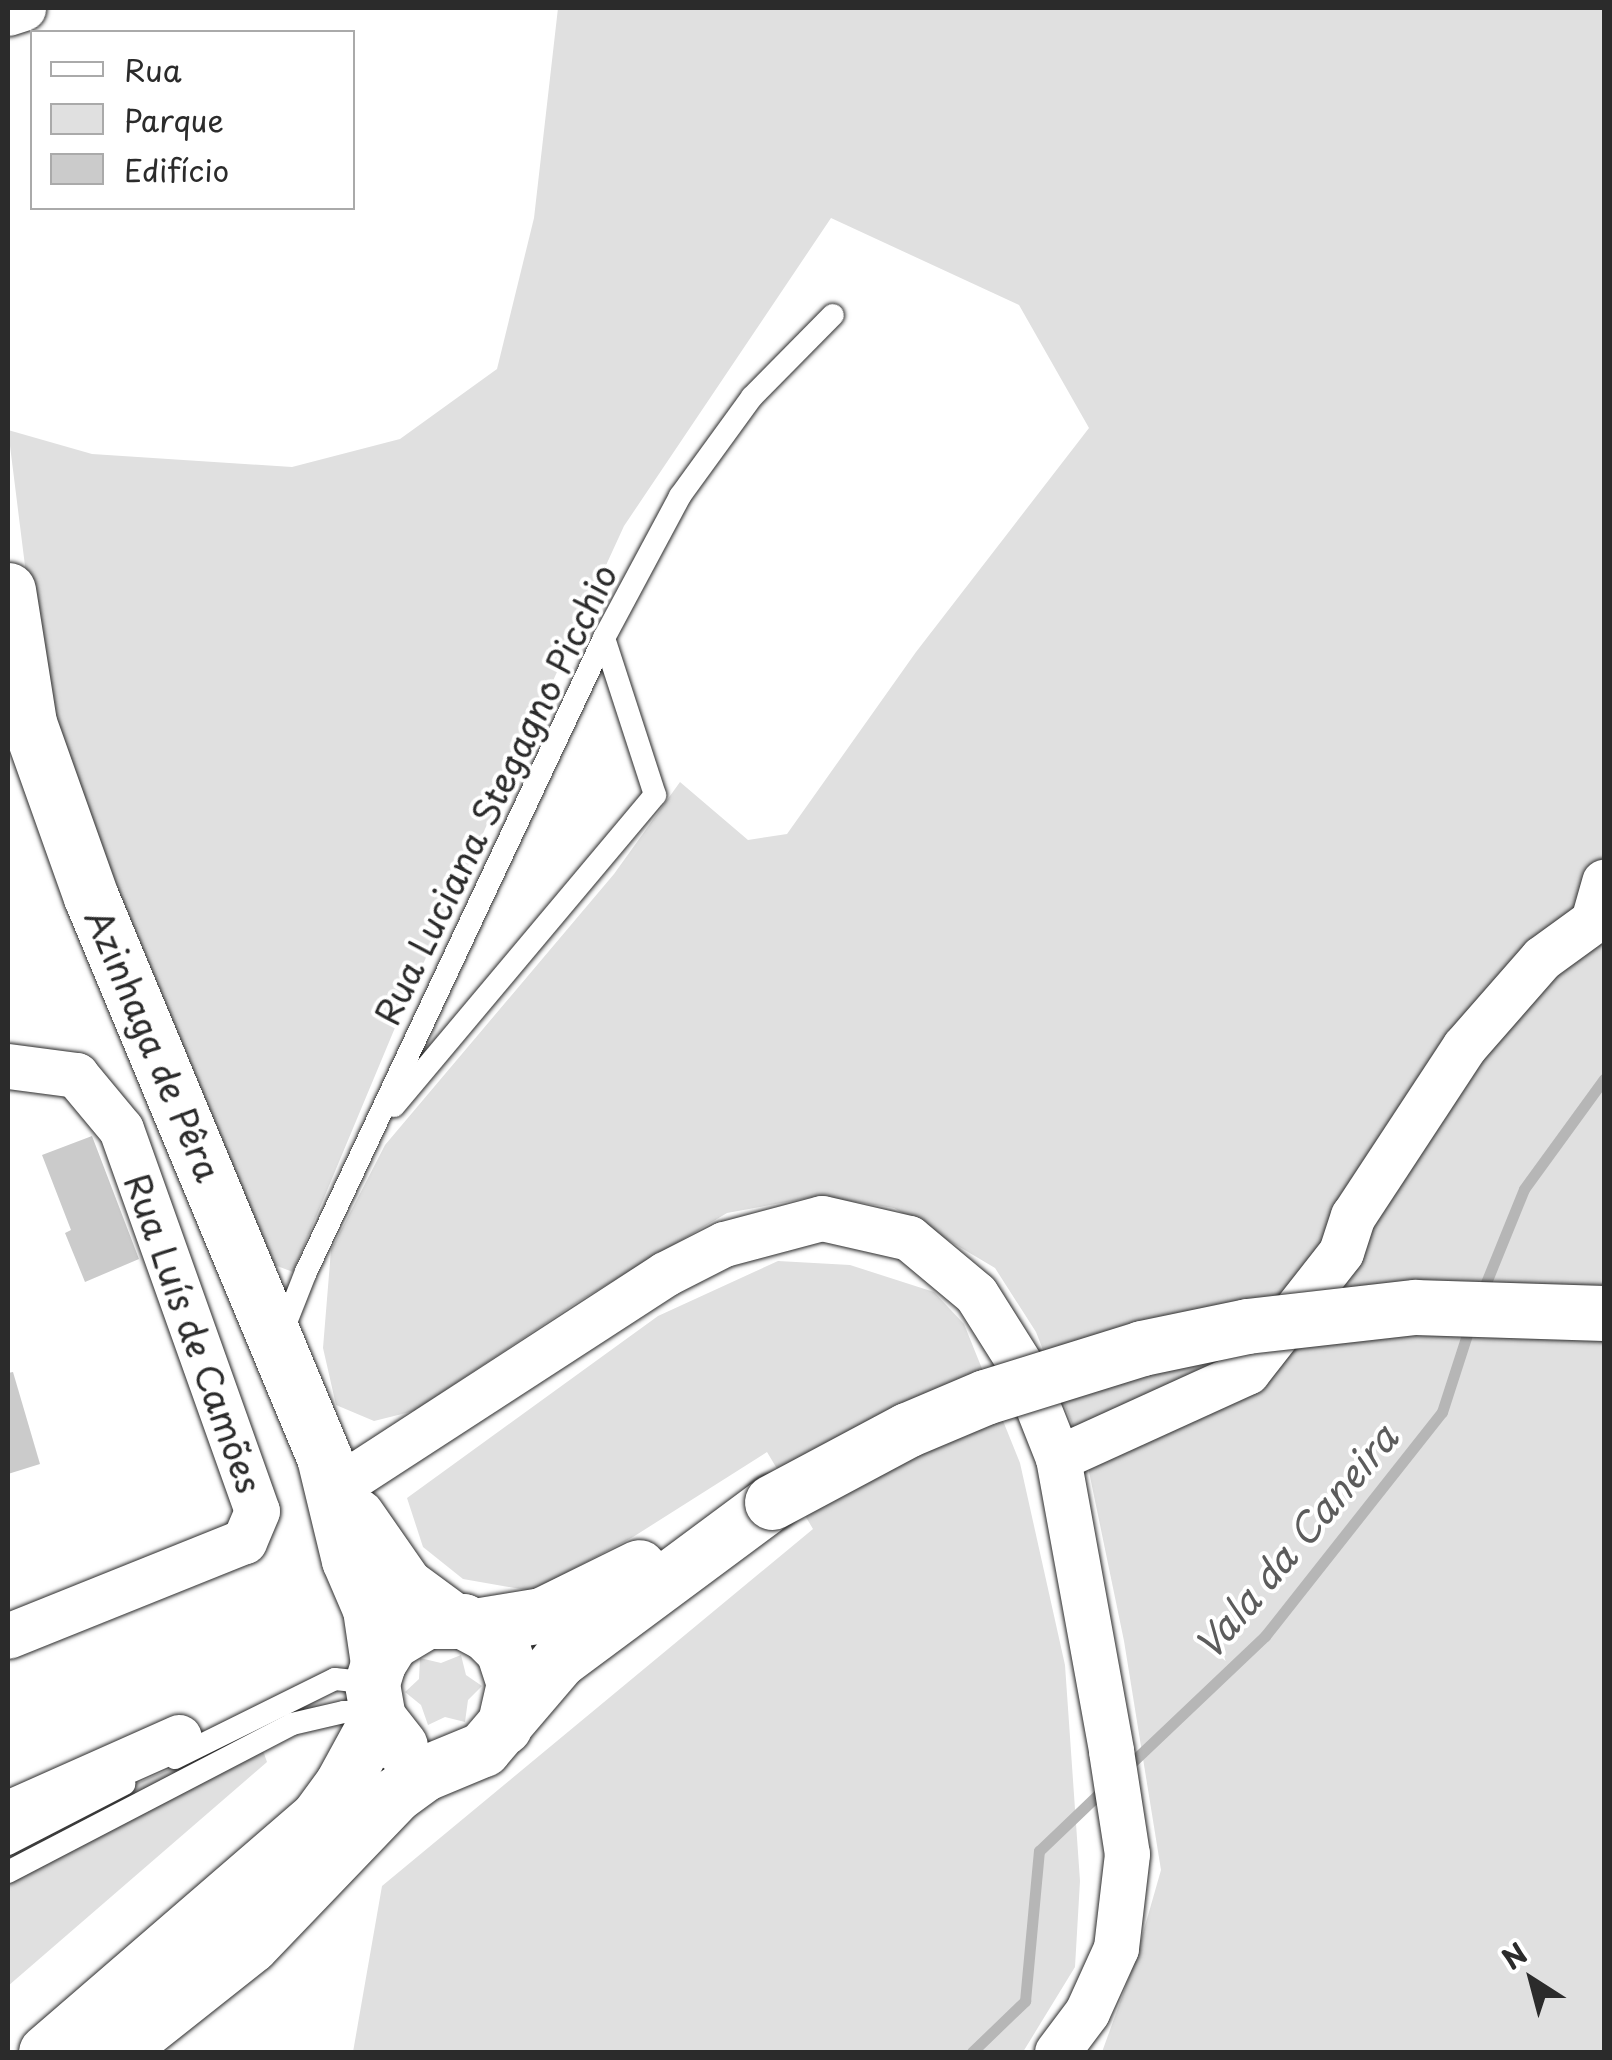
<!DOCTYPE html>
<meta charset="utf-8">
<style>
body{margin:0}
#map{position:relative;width:1612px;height:2060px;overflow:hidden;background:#fff;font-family:"Playpen Sans",sans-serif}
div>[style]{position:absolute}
.green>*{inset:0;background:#e0e0e0}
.stream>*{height:11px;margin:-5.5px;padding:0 5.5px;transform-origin:5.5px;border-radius:5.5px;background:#b6b6b6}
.building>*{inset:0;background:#cbcbcb}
.roads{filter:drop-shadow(0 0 2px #2b2b2b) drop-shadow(0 0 2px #2b2b2b)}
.service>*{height:22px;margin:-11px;padding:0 11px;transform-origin:11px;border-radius:11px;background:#fff}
.minor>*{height:45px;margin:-22.5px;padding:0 22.5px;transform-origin:22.5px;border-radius:22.5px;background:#fff}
.tertiary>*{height:55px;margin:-27.5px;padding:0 27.5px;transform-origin:27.5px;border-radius:27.5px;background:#fff}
.secondary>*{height:55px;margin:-27.5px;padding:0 27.5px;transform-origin:27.5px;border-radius:27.5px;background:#fff}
.bridges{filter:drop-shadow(0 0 2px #2b2b2b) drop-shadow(0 0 2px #2b2b2b)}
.secondary-bridge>*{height:55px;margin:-27.5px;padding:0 27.5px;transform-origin:27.5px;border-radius:27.5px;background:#fff}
span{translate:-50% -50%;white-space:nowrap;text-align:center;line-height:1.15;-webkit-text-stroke:8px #fff;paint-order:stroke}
.street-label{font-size:35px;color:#2b2b2b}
.water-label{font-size:38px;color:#5c5c5c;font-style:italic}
.frame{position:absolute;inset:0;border:10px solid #2b2b2b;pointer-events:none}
.legend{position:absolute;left:30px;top:30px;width:325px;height:180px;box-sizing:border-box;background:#fff;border:2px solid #aaa;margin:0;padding:12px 18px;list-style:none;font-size:30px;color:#2b2b2b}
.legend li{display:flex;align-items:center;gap:20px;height:50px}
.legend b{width:50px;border:2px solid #aaa}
.north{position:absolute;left:1482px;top:1930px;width:100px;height:100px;-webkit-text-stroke:8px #fff;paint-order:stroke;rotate:324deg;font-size:28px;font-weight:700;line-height:40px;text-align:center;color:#2b2b2b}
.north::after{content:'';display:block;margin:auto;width:35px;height:45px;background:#2b2b2b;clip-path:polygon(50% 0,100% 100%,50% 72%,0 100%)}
</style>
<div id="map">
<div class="green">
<i style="clip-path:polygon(558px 8px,1604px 8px,1604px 2052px,1102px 2052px,1135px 1961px,1161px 1870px,1124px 1641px,1087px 1462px,1036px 1332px,995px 1268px,894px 1208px,819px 1196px,727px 1213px,576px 1303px,414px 1411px,374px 1421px,336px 1405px,323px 1348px,331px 1250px,385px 1145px,614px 874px,680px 782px,748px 840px,787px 834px,916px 652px,1089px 428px,1019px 305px,831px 218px,624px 526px,407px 999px,293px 1272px,264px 1261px,42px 702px,8px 430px,92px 454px,292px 467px,400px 439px,497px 369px,534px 218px)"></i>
<i style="clip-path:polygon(778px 1261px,850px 1265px,934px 1292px,964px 1324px,1020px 1463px,1065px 1665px,1080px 1881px,1075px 1967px,1023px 2052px,353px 2052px,382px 1886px,813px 1529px,767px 1452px,633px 1537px,532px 1591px,463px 1579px,423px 1547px,407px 1498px,658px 1316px)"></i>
<i style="clip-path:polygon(461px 1655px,466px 1675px,482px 1686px,468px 1700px,465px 1722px,445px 1717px,428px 1725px,421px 1705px,405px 1692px,419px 1679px,420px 1658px,441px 1663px)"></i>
<i style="clip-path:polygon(256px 1731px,267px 1762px,8px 1986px,8px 1840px)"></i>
</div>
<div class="stream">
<i style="left:1481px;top:1295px;width:114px;rotate:-67.9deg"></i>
<i style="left:1524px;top:1189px;width:136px;rotate:-54deg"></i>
<i style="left:1126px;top:1768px;width:192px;rotate:-43.5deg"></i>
<i style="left:1265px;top:1636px;width:285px;rotate:-51.7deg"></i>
<i style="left:1442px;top:1412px;width:95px;rotate:-72.1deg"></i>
<i style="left:972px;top:2052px;width:74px;rotate:-43.9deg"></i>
<i style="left:1025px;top:2001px;width:151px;rotate:-84.7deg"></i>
<i style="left:1039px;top:1851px;width:93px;rotate:-43.7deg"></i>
</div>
<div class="building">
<i style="clip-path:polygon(92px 1136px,139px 1259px,85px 1282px,65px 1233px,71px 1230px,42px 1155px)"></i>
<i style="clip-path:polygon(13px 1372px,40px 1464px,8px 1474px,8px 1373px)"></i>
</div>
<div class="roads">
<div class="service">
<i style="left:394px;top:1106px;width:406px;rotate:-50deg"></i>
<i style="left:655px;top:795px;width:165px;rotate:-108deg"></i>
<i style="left:281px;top:1335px;width:68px;rotate:-68.4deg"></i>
<i style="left:306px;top:1272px;width:701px;rotate:-64.82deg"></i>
<i style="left:604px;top:638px;width:161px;rotate:-61.8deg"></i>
<i style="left:680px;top:496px;width:122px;rotate:-54deg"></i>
<i style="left:752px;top:397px;width:115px;rotate:-45.4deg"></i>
<i style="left:175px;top:1758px;width:178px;rotate:-26.3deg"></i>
<i style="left:335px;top:1679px;width:37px;rotate:6deg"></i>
<i style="left:8px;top:1844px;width:131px;rotate:-27.3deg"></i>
<i style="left:8px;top:1872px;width:320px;rotate:-27.5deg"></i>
<i style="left:292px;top:1724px;width:53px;rotate:-13deg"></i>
<i style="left:344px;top:1712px;width:31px;rotate:-2deg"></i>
</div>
<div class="minor">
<i style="left:8px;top:13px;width:16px;rotate:-18deg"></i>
<i style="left:8px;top:1066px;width:69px;rotate:7.5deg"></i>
<i style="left:76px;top:1075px;width:70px;rotate:50.2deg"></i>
<i style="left:121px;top:1129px;width:405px;rotate:70.4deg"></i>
<i style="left:257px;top:1511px;width:33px;rotate:113deg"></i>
<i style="left:244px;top:1541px;width:254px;rotate:158.1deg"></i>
<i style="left:1058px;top:1458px;width:208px;rotate:-24.5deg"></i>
<i style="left:1247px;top:1372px;width:152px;rotate:-51.9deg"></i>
<i style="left:1341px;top:1252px;width:38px;rotate:-72deg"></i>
<i style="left:1353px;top:1216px;width:202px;rotate:-56.7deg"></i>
<i style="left:1464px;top:1047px;width:118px;rotate:-48.8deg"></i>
<i style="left:1542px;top:958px;width:63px;rotate:-36deg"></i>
<i style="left:1593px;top:921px;width:41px;rotate:-74.2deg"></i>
<i style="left:334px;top:1489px;width:395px;rotate:-33deg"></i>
<i style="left:665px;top:1274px;width:66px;rotate:-27deg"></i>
<i style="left:724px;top:1244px;width:101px;rotate:-14.9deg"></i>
<i style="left:822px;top:1218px;width:89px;rotate:12.9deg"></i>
<i style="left:909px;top:1238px;width:87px;rotate:39.9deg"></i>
<i style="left:976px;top:1294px;width:86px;rotate:57.8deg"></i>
<i style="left:1022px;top:1367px;width:98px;rotate:68.4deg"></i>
<i style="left:1058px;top:1458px;width:298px;rotate:79.7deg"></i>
<i style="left:1111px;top:1751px;width:104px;rotate:81.2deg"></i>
<i style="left:1127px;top:1854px;width:95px;rotate:96.7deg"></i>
<i style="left:1116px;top:1948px;width:70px;rotate:114.4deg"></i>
<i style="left:1087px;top:2012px;width:50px;rotate:126.9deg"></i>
<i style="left:8px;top:1813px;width:187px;rotate:-24deg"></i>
</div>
<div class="tertiary">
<i style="left:8px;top:590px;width:135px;rotate:81deg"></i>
<i style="left:29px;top:723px;width:185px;rotate:70.4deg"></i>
<i style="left:91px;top:897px;width:607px;rotate:67.41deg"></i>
<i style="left:324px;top:1457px;width:106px;rotate:76.4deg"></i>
<i style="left:349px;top:1560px;width:53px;rotate:66.8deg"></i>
<i style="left:370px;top:1609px;width:55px;rotate:81.6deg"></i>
<i style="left:357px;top:1516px;width:84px;rotate:55.2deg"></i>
<i style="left:405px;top:1585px;width:57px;rotate:36.5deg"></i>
</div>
<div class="secondary">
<i style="left:475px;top:1626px;width:68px;rotate:-9.3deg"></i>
<i style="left:542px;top:1615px;width:108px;rotate:-26.3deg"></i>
<i style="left:400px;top:1746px;width:36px;rotate:-128deg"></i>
<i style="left:378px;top:1718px;width:36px;rotate:-100deg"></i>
<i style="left:372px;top:1683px;width:21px;rotate:-73deg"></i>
<i style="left:378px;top:1663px;width:25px;rotate:-58deg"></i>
<i style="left:391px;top:1642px;width:41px;rotate:-31deg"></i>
<i style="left:426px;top:1621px;width:37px"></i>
<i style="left:463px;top:1621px;width:27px;rotate:28deg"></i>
<i style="left:487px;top:1634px;width:23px;rotate:45deg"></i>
<i style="left:503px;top:1650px;width:35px;rotate:72deg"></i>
<i style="left:514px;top:1683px;width:45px;rotate:102.8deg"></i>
<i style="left:46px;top:2052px;width:359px;rotate:-40.8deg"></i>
<i style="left:318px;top:1817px;width:41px;rotate:-54deg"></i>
<i style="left:342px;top:1784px;width:75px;rotate:-61.4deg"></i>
<i style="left:116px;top:2052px;width:172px;rotate:-38.4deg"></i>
<i style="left:251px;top:1945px;width:209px;rotate:-46.2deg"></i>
<i style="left:396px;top:1794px;width:36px;rotate:-36deg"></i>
<i style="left:425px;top:1773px;width:63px;rotate:-22.5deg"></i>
<i style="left:483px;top:1749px;width:117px;rotate:-49.5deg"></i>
<i style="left:559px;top:1660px;width:265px;rotate:-36.6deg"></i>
</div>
</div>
<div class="bridges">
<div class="secondary-bridge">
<i style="left:772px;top:1502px;width:153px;rotate:-28.1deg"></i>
<i style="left:907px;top:1430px;width:85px;rotate:-22.9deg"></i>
<i style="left:985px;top:1397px;width:164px;rotate:-17.3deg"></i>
<i style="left:1142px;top:1348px;width:107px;rotate:-11.8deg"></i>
<i style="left:1247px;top:1326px;width:169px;rotate:-6.5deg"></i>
<i style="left:1415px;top:1307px;width:189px;rotate:1.8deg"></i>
</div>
</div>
<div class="street-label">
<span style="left:495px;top:794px;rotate:-64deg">Rua Luciana Stegagno Picchio</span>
<span style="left:154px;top:1045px;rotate:67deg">Azinhaga de Pêra</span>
<span style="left:194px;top:1333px;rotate:70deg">Rua Luís de Camões</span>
</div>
<div class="water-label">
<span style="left:1295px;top:1541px;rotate:-50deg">Vala da Caneira</span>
</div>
<div class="frame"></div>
<ul class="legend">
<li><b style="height:12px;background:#fff"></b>Rua</li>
<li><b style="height:28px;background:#e0e0e0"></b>Parque</li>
<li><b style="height:28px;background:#cbcbcb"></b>Edifício</li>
</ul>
<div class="north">N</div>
</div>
